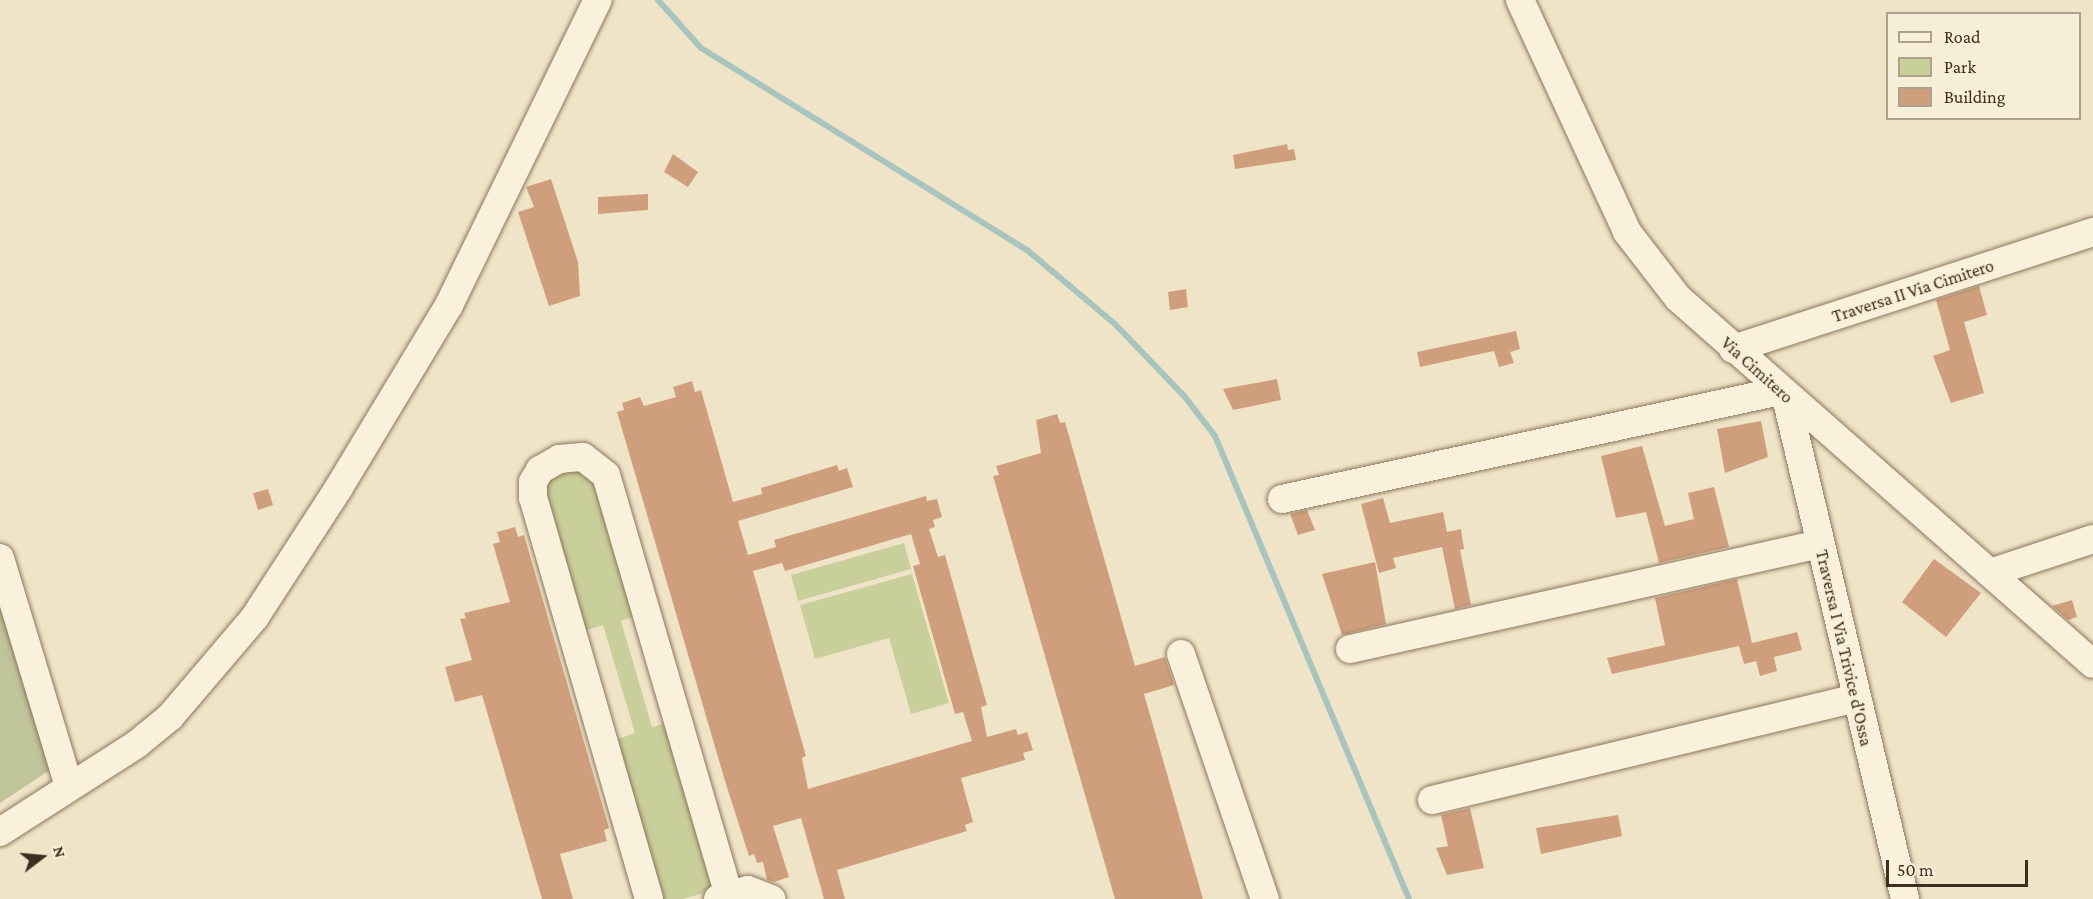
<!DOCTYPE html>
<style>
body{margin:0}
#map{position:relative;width:2093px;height:899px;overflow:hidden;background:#f0e4c8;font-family:"Crimson Pro",serif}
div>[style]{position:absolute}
.green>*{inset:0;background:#c9cf9b}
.cemetery>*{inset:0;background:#bfc49a}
.stream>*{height:6px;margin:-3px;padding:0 3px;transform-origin:3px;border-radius:3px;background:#a9c4bc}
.building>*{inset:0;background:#cf9f7d}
.roads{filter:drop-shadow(0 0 2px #8d765c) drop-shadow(0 0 2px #8d765c)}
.minor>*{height:28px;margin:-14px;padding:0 14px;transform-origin:14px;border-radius:14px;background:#faf1dc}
span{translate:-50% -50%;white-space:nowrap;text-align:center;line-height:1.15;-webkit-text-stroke:4.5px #f7eed8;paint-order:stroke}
.street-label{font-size:18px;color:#3d2e20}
.legend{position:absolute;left:1886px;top:12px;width:195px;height:108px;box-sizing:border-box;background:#f7eed8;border:2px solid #ada18e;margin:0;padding:8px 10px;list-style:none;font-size:18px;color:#3d2e20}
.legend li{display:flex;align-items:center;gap:12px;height:30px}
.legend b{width:30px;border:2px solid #ada18e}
.north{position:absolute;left:12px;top:827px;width:60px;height:60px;-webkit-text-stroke:4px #f7eed8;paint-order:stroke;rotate:74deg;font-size:16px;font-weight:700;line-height:24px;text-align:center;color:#3d2e20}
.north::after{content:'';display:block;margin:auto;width:21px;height:27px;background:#3d2e20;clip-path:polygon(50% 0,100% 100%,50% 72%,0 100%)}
.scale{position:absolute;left:1886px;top:860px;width:142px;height:27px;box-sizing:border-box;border:3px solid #3d2e20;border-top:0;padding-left:8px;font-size:18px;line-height:21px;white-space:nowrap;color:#3d2e20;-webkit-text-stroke:4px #f7eed8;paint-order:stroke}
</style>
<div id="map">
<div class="green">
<i style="clip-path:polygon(575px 469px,597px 486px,635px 616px,621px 621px,652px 727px,666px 723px,715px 890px,683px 899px,661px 899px,614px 740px,635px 733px,603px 625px,584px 631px,544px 494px,548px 480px)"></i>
<i style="clip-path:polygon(904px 543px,911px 569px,798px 601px,791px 575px)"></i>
<i style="clip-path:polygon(912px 574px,949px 703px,911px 714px,889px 638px,815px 659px,800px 605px)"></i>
</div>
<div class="cemetery">
<i style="clip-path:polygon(0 593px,50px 770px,0 803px)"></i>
</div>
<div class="stream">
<i style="left:658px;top:0;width:64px;rotate:48.1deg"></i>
<i style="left:701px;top:48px;width:384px;rotate:31.8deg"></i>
<i style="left:1027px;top:250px;width:115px;rotate:40.1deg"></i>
<i style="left:1115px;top:324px;width:101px;rotate:46.2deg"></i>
<i style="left:1185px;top:397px;width:49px;rotate:52.4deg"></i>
<i style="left:1215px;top:436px;width:502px;rotate:67.27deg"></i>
</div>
<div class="building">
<i style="clip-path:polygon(1287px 144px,1288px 150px,1294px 149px,1296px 160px,1235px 169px,1233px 155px)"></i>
<i style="clip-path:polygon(673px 154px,698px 172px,688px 187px,664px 172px)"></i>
<i style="clip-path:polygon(551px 179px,578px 262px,580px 296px,549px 306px,518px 212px,534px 207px,526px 187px)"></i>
<i style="clip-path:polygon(648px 194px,648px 210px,598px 214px,598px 197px)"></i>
<i style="clip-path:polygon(1979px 286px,1987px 315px,1964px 322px,1984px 393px,1951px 403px,1933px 356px,1950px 350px,1936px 300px)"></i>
<i style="clip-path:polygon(1186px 289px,1188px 307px,1170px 310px,1168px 292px)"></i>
<i style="clip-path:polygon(1516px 331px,1520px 349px,1510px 352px,1514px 363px,1499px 367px,1494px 351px,1420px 367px,1417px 352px)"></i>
<i style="clip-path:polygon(1277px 379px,1281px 400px,1233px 410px,1223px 389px)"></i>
<i style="clip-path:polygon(evenodd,692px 381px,695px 392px,701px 390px,733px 502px,762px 494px,761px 488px,837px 465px,839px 471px,847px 468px,853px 487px,738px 521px,748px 555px,776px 547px,774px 540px,926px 496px,927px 501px,937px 499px,942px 517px,933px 520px,935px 527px,929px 529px,938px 557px,945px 555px,987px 705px,981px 707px,987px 737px,1016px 729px,1018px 735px,1027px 732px,1033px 750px,1023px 753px,1025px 760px,961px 778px,973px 822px,965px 825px,967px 831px,837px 870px,845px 899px,824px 899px,801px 818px,773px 826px,789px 877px,774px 882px,767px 880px,763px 862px,757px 863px,754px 854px,749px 856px,725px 781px,617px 412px,624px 410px,622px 403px,640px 397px,644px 406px,676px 397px,673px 387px,692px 381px,911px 534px,920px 564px,913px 566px,955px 714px,963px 712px,972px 741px,808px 789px,802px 758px,806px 756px,753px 571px,782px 563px,785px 571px,911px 534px)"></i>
<i style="clip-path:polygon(1057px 414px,1060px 423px,1065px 422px,1135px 666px,1165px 657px,1174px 685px,1144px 694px,1203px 899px,1115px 899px,993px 476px,999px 475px,996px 466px,1041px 453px,1036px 420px)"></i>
<i style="clip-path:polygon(1761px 421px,1768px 457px,1725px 473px,1717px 429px)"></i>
<i style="clip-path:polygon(1642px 446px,1665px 526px,1694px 519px,1688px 493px,1714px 487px,1729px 547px,1659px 563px,1646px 512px,1616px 518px,1601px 456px)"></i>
<i style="clip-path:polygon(268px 489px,273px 505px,258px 510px,253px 493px)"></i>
<i style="clip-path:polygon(1383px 498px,1390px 523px,1443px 512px,1447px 532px,1461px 529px,1464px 549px,1460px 550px,1471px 605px,1455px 609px,1442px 547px,1393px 558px,1396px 568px,1379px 573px,1361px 504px)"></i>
<i style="clip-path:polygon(1307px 510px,1315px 530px,1298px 535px,1290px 514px)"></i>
<i style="clip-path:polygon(515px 527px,518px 537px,524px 535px,609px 828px,604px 830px,607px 841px,560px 854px,573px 899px,542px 899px,482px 695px,455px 702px,445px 667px,472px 660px,460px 619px,466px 618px,464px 613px,510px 602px,493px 544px,500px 542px,497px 532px)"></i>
<i style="clip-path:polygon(1934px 559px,1981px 593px,1946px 637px,1902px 602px)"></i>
<i style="clip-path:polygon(1375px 562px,1386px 624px,1342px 635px,1322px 574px)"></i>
<i style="clip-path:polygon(1737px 579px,1752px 643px,1797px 632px,1802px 650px,1774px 657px,1777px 671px,1760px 676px,1756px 661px,1744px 664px,1739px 646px,1612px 674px,1607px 658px,1665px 645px,1655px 598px)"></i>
<i style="clip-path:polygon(2072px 600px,2077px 617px,2068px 620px,2052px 606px)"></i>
<i style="clip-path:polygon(1470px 808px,1484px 868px,1447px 875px,1436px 848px,1448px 846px,1441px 815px)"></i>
<i style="clip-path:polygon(1618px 815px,1622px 836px,1541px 854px,1536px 828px)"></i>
</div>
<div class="roads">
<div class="minor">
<i style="left:1520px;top:0;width:255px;rotate:65.2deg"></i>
<i style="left:1627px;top:232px;width:83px;rotate:52.3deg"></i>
<i style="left:1678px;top:298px;width:553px;rotate:41.41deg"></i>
<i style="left:1733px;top:349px;width:379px;rotate:-18deg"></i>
<i style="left:1786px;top:397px;width:516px;rotate:76.66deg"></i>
<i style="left:1282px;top:499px;width:510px;rotate:-12.24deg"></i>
<i style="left:0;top:558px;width:239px;rotate:73.2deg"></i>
<i style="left:1990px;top:573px;width:108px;rotate:-18.3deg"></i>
<i style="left:1350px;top:649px;width:481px;rotate:-12.6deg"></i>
<i style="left:1181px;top:654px;width:259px;rotate:71.1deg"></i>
<i style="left:1432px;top:800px;width:436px;rotate:-13.5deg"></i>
<i style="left:0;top:832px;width:163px;rotate:-32.7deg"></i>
<i style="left:137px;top:744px;width:43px;rotate:-39.3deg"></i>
<i style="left:170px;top:717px;width:131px;rotate:-49.6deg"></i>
<i style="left:255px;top:617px;width:153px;rotate:-57deg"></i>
<i style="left:338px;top:489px;width:215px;rotate:-58.9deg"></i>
<i style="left:449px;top:305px;width:339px;rotate:-64deg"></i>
<i style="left:649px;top:899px;width:417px;rotate:-106.1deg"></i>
<i style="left:533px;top:498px;width:16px;rotate:-90deg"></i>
<i style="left:533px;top:482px;width:14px;rotate:-60deg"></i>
<i style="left:540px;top:470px;width:22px;rotate:-30deg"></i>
<i style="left:559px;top:459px;width:24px;rotate:-5deg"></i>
<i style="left:583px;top:457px;width:29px;rotate:38deg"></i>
<i style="left:606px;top:475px;width:439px;rotate:73.7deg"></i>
<i style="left:718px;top:899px;width:31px;rotate:-17deg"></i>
<i style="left:748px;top:890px;width:25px;rotate:21deg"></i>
</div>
</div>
<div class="street-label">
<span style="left:1913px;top:291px;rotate:-18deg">Traversa II Via Cimitero</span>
<span style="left:1757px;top:370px;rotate:42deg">Via Cimitero</span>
<span style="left:1844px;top:648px;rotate:77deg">Traversa I Via Trivice d'Ossa</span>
</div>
<ul class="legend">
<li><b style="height:8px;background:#faf1dc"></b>Road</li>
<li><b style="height:16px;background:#c9cf9b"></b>Park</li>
<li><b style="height:16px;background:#cf9f7d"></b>Building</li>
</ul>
<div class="north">N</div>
<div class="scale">50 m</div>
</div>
